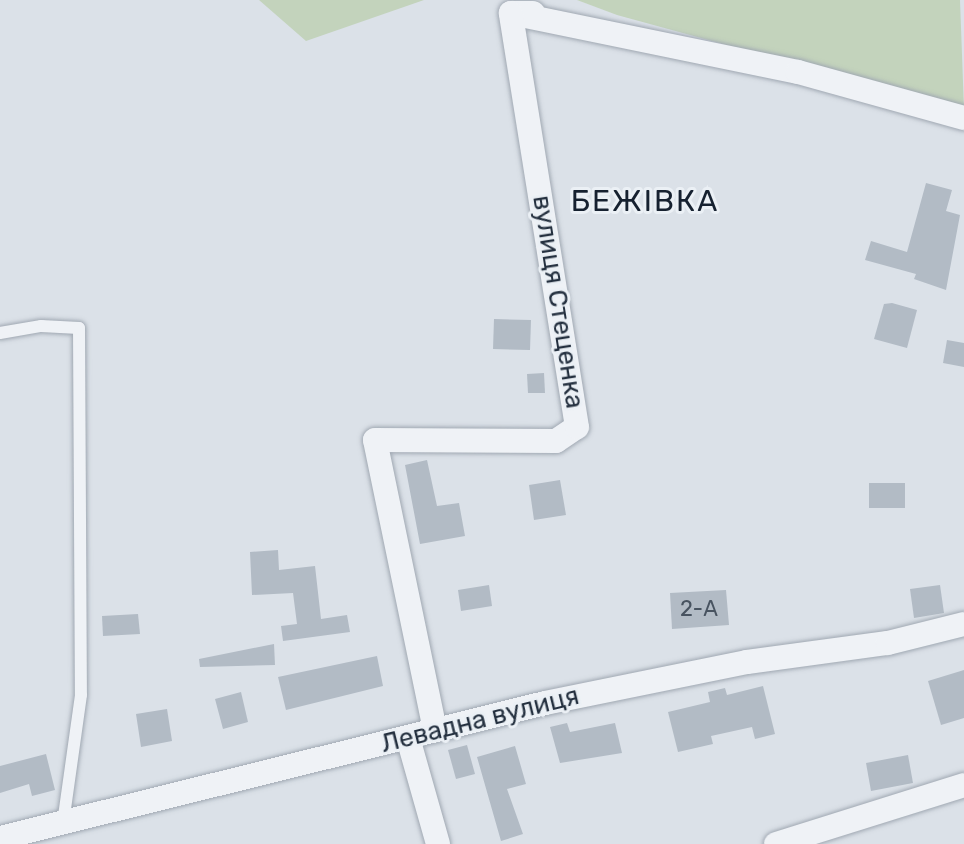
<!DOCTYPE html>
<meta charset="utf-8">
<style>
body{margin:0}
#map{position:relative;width:964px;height:844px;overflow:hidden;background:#dbe1e8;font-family:Rubik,sans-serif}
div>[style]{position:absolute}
.green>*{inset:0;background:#c3d3bc}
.building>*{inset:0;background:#b2bbc5}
.roads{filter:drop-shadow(0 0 2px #a0a8b2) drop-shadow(0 0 2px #a0a8b2)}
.service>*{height:12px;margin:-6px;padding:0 6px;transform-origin:6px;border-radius:6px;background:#eff2f6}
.minor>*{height:24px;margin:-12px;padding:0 12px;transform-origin:12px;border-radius:12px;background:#eff2f6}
span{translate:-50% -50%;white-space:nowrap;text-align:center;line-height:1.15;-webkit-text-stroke:6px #ebf0f5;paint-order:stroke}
.number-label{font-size:22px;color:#485360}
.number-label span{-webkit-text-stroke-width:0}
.street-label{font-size:26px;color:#24303f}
.quarter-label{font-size:30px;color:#162130;letter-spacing:2px}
</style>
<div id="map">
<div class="green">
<i style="clip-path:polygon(259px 0,424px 0,306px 41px)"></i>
<i style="clip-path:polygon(577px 0,960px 0,964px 110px,617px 15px)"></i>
</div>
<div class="building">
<i style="clip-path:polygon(926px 183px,952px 190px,946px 211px,960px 215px,946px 290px,914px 279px,916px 274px,865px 260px,871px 241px,907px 252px)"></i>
<i style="clip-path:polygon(892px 303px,917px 310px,907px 348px,874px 339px,884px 304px)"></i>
<i style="clip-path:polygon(494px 319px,531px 320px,530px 350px,493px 349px)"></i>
<i style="clip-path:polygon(947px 340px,964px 343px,964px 367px,943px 363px)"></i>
<i style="clip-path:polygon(544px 373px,545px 393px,528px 393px,527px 374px)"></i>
<i style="clip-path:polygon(427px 460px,437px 506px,459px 503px,465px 536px,420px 544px,405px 465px)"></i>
<i style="clip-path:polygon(560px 480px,566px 515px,534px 520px,529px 485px)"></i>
<i style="clip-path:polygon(869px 483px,905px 483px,905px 508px,869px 508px)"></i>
<i style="clip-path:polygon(278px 550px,279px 570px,315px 566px,321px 619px,347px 615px,350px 632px,283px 641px,281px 626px,297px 624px,293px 593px,252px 595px,250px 552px)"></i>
<i style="clip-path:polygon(489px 585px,492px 606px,461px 611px,458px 590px)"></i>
<i style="clip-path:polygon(940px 585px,944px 613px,914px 618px,910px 589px)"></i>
<i style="clip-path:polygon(726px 590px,729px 625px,672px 629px,670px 593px)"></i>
<i style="clip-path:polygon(138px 614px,140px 634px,103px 636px,102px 616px)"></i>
<i style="clip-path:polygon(274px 644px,275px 665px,200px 667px,199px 659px)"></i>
<i style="clip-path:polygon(377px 656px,383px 686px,286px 710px,278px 677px)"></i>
<i style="clip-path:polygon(964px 670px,964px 718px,941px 725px,928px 681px)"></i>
<i style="clip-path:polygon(763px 686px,775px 734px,755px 739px,752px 727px,711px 736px,713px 744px,678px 752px,668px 712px,710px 702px,708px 692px,725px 688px,727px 695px)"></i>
<i style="clip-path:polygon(241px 692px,248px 722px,223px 729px,215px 699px)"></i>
<i style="clip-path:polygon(167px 709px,172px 741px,141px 747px,136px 714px)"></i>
<i style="clip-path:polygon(567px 723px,570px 732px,615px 723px,622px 753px,560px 763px,550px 727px)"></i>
<i style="clip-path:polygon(467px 745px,475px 774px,456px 779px,448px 750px)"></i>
<i style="clip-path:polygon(515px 746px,526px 784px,507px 789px,523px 834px,501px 841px,477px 757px)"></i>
<i style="clip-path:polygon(46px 754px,55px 790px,32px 796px,29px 784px,0 793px,0 766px)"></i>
<i style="clip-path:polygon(908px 755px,913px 783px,871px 791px,866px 763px)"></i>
</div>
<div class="roads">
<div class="service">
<i style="left:0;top:333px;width:42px;rotate:-9.7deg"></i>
<i style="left:41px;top:326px;width:38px;rotate:3deg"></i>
<i style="left:79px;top:328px;width:367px;rotate:89.7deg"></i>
<i style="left:81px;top:695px;width:129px;rotate:98deg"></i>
</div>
<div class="minor">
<i style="left:533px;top:13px;width:22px;rotate:180deg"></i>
<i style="left:511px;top:13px;width:293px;rotate:11.6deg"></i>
<i style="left:798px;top:72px;width:172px;rotate:15.5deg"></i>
<i style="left:435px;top:730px;width:296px;rotate:-101.7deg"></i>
<i style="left:375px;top:440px;width:181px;rotate:0.3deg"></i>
<i style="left:556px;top:441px;width:25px;rotate:-34deg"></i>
<i style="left:577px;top:427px;width:419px;rotate:-99.1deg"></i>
<i style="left:408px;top:738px;width:110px;rotate:74.2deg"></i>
<i style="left:0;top:838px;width:561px;rotate:-13.91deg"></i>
<i style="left:545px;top:703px;width:206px;rotate:-11.5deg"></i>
<i style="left:747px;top:662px;width:142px;rotate:-7.7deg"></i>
<i style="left:888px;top:643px;width:78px;rotate:-14deg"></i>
<i style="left:776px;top:844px;width:197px;rotate:-17.4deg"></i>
</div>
</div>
<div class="number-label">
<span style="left:699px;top:609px">2-А</span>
</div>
<div class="street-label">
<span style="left:558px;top:302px;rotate:81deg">вулиця Стеценка</span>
<span style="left:480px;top:720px;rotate:-14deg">Левадна вулиця</span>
</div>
<div class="quarter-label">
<span style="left:645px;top:201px">БЕЖІВКА</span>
</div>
</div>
